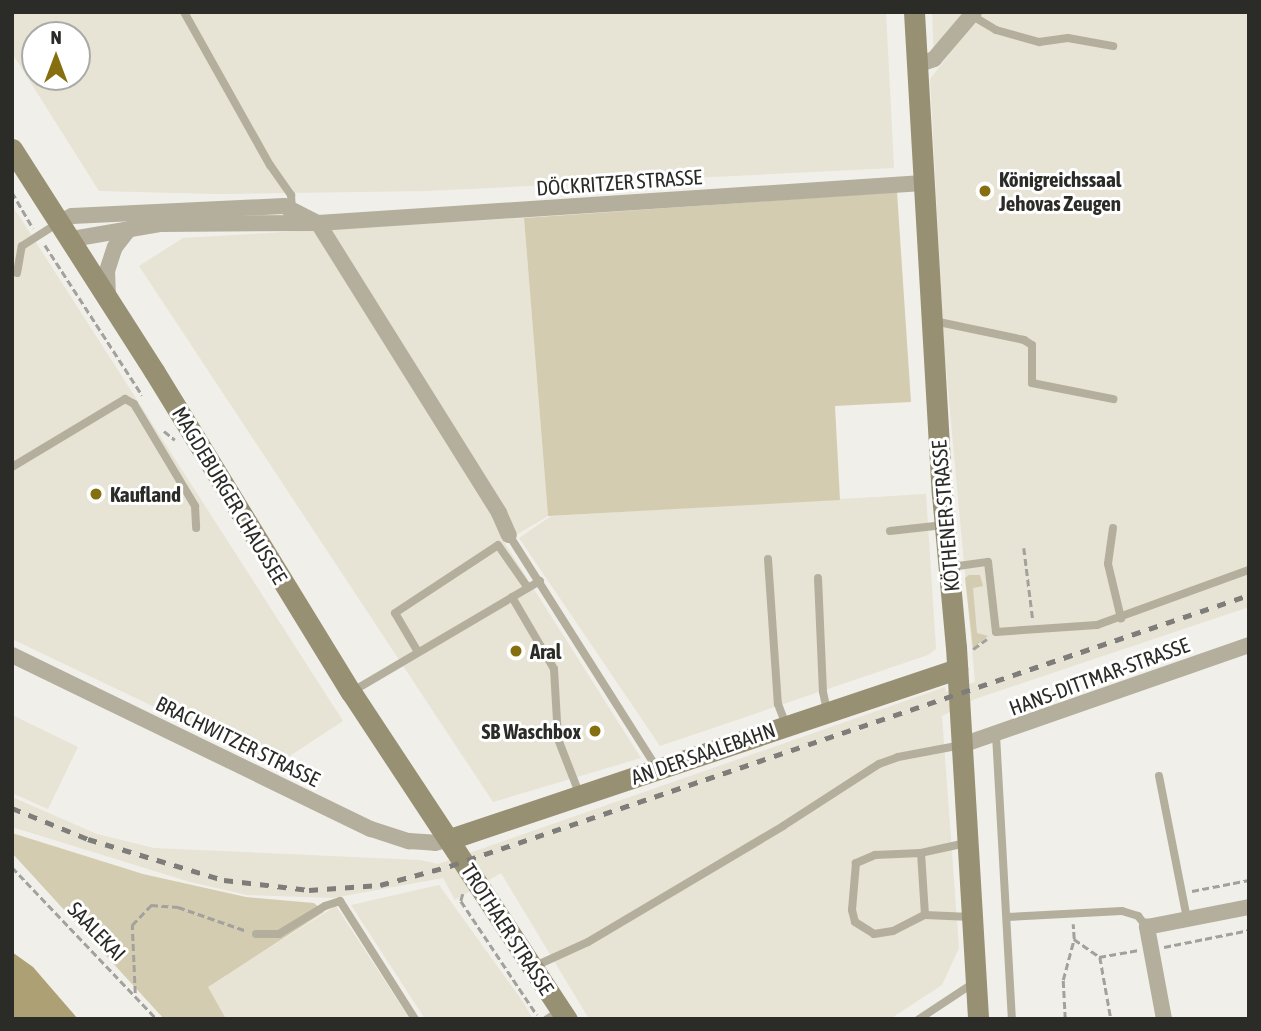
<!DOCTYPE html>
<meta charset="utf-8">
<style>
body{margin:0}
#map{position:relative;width:1261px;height:1031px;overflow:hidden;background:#f1efe9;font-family:"Asap Condensed",sans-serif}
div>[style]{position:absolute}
.built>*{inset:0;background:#e7e3d5}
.green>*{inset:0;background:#d4ccb0}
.water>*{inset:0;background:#aca074}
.path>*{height:2.5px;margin-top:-1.25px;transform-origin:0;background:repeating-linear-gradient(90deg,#a2a19c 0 7px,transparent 0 10.5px)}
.lane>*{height:8px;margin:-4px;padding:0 4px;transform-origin:4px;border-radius:4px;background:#b4af9c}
.street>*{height:16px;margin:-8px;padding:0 8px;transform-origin:8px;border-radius:8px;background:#b4af9c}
.secondary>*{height:21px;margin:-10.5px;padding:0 10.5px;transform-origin:10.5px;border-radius:10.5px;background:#989073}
.rail>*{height:4.5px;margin-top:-2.25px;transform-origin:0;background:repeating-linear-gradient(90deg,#7e7d79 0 9px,transparent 0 18px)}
.dots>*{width:19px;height:19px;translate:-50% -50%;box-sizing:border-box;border:4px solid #fff;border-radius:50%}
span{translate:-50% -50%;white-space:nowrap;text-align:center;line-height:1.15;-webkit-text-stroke:6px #fff;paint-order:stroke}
.poi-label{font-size:21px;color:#2b2b28;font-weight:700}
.left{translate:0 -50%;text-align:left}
.right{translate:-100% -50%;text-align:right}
.street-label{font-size:21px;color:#2b2b28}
.frame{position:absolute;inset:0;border:14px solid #2b2b28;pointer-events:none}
.north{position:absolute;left:21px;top:21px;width:70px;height:70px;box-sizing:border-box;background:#fff;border:2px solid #aaaaa9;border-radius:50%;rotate:0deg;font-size:19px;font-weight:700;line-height:28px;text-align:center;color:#2b2b28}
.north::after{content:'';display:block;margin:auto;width:24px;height:32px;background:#856f0f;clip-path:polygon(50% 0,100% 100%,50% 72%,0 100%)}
</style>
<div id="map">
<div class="built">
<i style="clip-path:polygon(evenodd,12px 12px,886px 12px,894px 168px,428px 191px,217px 194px,99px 191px,12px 53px,12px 12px,35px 35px,77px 35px,77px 77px,35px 77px,35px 35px)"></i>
<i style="clip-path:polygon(932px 12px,974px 12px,934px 59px)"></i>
<i style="clip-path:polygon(982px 12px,1249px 12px,1249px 607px,975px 699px,942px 716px,959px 948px,942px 985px,890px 1019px,589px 1019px,501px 873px,455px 900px,443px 878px,333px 898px,247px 895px,190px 882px,12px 827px,12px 797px,97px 834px,154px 848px,420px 860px,438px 864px,945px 687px,946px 692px,975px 682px,944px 347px,930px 79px)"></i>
<i style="clip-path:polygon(12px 205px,343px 721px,276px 765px,12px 639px)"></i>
<i style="clip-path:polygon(524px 218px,548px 516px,504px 542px,641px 758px,493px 802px,139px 266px,183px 238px)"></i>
<i style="clip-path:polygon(926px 494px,936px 649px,928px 655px,660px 746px,519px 538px,551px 516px)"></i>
<i style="clip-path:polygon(12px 715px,78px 747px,48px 809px,12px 793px)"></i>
<i style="clip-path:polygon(439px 885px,523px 1002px,533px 1019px,425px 1019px,351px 905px)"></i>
<i style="clip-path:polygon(336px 906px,409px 1018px,226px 1019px,207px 987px)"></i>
</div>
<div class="green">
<i style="clip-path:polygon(897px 192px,911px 402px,835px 406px,840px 500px,548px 516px,524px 218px)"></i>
<i style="clip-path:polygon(969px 575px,980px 575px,983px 586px,973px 588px,977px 633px,988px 636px,973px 648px,965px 578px)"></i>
<i style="clip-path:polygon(12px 833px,143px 874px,246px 897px,314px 903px,324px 912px,208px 987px,226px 1019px,164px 1019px,12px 853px)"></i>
</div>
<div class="water">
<i style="clip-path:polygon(12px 952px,33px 967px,78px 1019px,12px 1019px)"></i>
</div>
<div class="path">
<i style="left:12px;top:192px;width:42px;rotate:59.7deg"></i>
<i style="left:45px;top:245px;width:179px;rotate:57.1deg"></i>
<i style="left:164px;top:431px;width:14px;rotate:39deg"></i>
<i style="left:1024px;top:548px;width:73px;rotate:82.9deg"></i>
<i style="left:973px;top:649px;width:17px;rotate:-36deg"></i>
<i style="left:12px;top:867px;width:210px;rotate:46.4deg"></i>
<i style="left:1192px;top:891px;width:58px;rotate:-10.9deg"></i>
<i style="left:463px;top:894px;width:7px;rotate:106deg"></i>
<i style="left:461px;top:901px;width:137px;rotate:56.3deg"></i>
<i style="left:1074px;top:939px;width:32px;rotate:35deg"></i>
<i style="left:1100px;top:957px;width:63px;rotate:79.9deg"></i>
<i style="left:1164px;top:947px;width:87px;rotate:-11.3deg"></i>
<i style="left:1099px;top:957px;width:39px;rotate:-10deg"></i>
<i style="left:135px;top:993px;width:68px;rotate:-92.5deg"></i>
<i style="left:132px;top:925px;width:28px;rotate:-46deg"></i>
<i style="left:151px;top:905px;width:27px;rotate:4deg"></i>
<i style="left:178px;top:907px;width:73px;rotate:19.2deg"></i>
<i style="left:1065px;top:1019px;width:39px;rotate:-93deg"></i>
<i style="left:1063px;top:980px;width:42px;rotate:-75deg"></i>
<i style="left:1074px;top:939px;width:15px;rotate:-94deg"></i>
</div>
<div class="lane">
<i style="left:184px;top:12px;width:176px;rotate:60.7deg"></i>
<i style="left:270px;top:165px;width:37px;rotate:55deg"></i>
<i style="left:291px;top:195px;width:13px;rotate:86deg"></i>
<i style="left:971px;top:15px;width:29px;rotate:31deg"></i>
<i style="left:996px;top:30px;width:45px;rotate:15.6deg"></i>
<i style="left:1039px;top:42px;width:29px;rotate:-8deg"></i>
<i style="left:1068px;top:38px;width:46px;rotate:10.1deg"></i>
<i style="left:17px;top:273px;width:27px;rotate:-80deg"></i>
<i style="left:22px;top:246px;width:43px;rotate:-32.6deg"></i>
<i style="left:934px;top:321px;width:92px;rotate:11.9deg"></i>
<i style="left:1024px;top:340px;width:9px;rotate:32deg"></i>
<i style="left:1032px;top:345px;width:38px;rotate:90deg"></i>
<i style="left:1032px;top:383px;width:83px;rotate:11.2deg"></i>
<i style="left:12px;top:467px;width:132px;rotate:-31deg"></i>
<i style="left:125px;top:399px;width:10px;rotate:29deg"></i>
<i style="left:134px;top:404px;width:119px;rotate:59.1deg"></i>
<i style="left:195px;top:506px;width:22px;rotate:87deg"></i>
<i style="left:1113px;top:528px;width:36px;rotate:98deg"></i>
<i style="left:1108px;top:564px;width:56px;rotate:76.5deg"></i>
<i style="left:890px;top:531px;width:54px;rotate:-6.3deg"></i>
<i style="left:509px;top:535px;width:276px;rotate:57.6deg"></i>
<i style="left:768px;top:559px;width:145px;rotate:86.1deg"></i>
<i style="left:778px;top:704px;width:22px;rotate:69deg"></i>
<i style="left:951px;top:567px;width:37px;rotate:-8deg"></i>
<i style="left:988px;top:562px;width:70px;rotate:83.5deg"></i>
<i style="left:996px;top:632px;width:101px;rotate:-4deg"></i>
<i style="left:1097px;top:625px;width:162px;rotate:-19.9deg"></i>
<i style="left:818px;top:578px;width:114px;rotate:87.5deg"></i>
<i style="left:823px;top:692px;width:19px;rotate:78deg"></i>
<i style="left:512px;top:597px;width:83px;rotate:59.7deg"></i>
<i style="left:554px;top:669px;width:70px;rotate:86.7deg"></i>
<i style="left:558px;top:739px;width:58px;rotate:68.7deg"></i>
<i style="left:418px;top:652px;width:45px;rotate:-120.5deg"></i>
<i style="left:395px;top:613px;width:123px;rotate:-33.4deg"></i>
<i style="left:498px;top:545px;width:52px;rotate:55.1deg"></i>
<i style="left:353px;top:691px;width:217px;rotate:-30.5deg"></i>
<i style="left:996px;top:735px;width:284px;rotate:86.8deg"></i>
<i style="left:1159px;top:776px;width:146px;rotate:78.9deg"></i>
<i style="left:966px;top:843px;width:46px;rotate:167.5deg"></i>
<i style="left:921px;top:853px;width:62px;rotate:86.3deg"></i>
<i style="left:925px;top:915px;width:46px;rotate:2.5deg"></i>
<i style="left:921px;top:853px;width:46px;rotate:177.5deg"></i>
<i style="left:875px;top:855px;width:21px;rotate:157deg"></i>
<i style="left:856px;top:863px;width:47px;rotate:94.9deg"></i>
<i style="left:852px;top:910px;width:12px;rotate:76deg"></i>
<i style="left:855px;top:922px;width:22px;rotate:32deg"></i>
<i style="left:874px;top:934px;width:19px;rotate:-9deg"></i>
<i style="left:893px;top:931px;width:36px;rotate:-27deg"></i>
<i style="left:1007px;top:917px;width:115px;rotate:-3deg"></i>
<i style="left:1122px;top:911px;width:17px;rotate:17deg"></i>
<i style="left:1138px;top:916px;width:14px;rotate:51deg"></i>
<i style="left:256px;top:934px;width:23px"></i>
<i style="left:279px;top:934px;width:54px;rotate:-31.3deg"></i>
<i style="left:325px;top:906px;width:16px;rotate:-18deg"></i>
<i style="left:340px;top:901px;width:140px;rotate:57.6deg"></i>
<i style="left:533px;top:967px;width:60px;rotate:-24.4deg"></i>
<i style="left:588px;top:942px;width:227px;rotate:-30.7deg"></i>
<i style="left:783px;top:826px;width:114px;rotate:-32.9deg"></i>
<i style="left:879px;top:764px;width:20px;rotate:-20deg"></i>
<i style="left:898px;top:757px;width:65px;rotate:-10.6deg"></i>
<i style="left:547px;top:1019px;width:17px;rotate:-33deg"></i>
<i style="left:919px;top:1019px;width:64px;rotate:-33.4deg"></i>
</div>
<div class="street">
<i style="left:917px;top:65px;width:18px;rotate:-19deg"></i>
<i style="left:934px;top:59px;width:62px;rotate:-49.6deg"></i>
<i style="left:60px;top:222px;width:13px;rotate:-27deg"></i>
<i style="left:72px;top:216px;width:212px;rotate:-2.7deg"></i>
<i style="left:284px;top:206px;width:38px;rotate:27deg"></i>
<i style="left:318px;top:223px;width:342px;rotate:58deg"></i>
<i style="left:499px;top:513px;width:24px;rotate:66deg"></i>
<i style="left:72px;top:239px;width:89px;rotate:-9.7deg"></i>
<i style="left:160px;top:224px;width:158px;rotate:-0.4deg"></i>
<i style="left:318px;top:223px;width:606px;rotate:-3.78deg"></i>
<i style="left:108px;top:298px;width:27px;rotate:-92deg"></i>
<i style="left:107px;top:271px;width:25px;rotate:-72deg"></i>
<i style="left:115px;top:247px;width:23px;rotate:-52deg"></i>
<i style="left:12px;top:655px;width:399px;rotate:25.9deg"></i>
<i style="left:371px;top:829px;width:40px;rotate:18deg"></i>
<i style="left:409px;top:841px;width:26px;rotate:4deg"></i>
<i style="left:435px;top:843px;width:16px;rotate:-15deg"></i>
<i style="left:962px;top:745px;width:304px;rotate:-19.2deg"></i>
<i style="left:1164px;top:1019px;width:94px;rotate:-100.5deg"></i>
<i style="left:1147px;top:927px;width:104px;rotate:-11.1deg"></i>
</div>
<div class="secondary">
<i style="left:914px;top:12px;width:483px;rotate:86.7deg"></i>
<i style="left:942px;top:494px;width:154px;rotate:84.8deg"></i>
<i style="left:956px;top:647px;width:373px;rotate:86.6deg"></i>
<i style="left:12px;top:149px;width:264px;rotate:57.4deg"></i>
<i style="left:154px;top:371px;width:377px;rotate:58.5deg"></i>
<i style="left:351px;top:692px;width:392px;rotate:56.6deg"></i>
<i style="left:450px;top:839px;width:535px;rotate:-18.54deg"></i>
</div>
<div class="rail">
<i style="left:12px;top:808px;width:82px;rotate:22.2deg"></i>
<i style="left:88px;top:839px;width:142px;rotate:16.8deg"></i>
<i style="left:224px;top:880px;width:86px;rotate:6.7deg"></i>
<i style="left:309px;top:890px;width:71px;rotate:-4deg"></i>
<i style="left:380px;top:885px;width:73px;rotate:-15.2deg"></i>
<i style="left:450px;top:866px;width:844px;rotate:-18.74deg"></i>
</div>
<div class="dots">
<i style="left:985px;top:191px;background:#856f0f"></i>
<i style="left:96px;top:494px;background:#856f0f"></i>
<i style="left:516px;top:651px;background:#856f0f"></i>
<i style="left:595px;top:731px;background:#856f0f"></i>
</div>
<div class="poi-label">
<span class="left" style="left:999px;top:191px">Königreichssaal<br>Jehovas Zeugen</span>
<span class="left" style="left:110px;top:494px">Kaufland</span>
<span class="left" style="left:530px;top:651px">Aral</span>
<span class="right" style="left:581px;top:731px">SB Waschbox</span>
</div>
<div class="street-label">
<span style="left:619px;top:182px;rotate:-4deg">DÖCKRITZER STRASSE</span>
<span style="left:230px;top:495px;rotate:59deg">MAGDEBURGER CHAUSSEE</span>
<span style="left:945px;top:516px;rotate:-95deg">KÖTHENER STRASSE</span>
<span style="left:1099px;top:676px;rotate:-20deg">HANS-DITTMAR-STRASSE</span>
<span style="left:238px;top:741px;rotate:26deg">BRACHWITZER STRASSE</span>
<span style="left:703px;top:753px;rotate:-19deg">AN DER SAALEBAHN</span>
<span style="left:508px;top:929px;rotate:57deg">TROTHAER STRASSE</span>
<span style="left:97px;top:931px;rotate:46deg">SAALEKAI</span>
</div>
<div class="frame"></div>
<div class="north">N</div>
</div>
